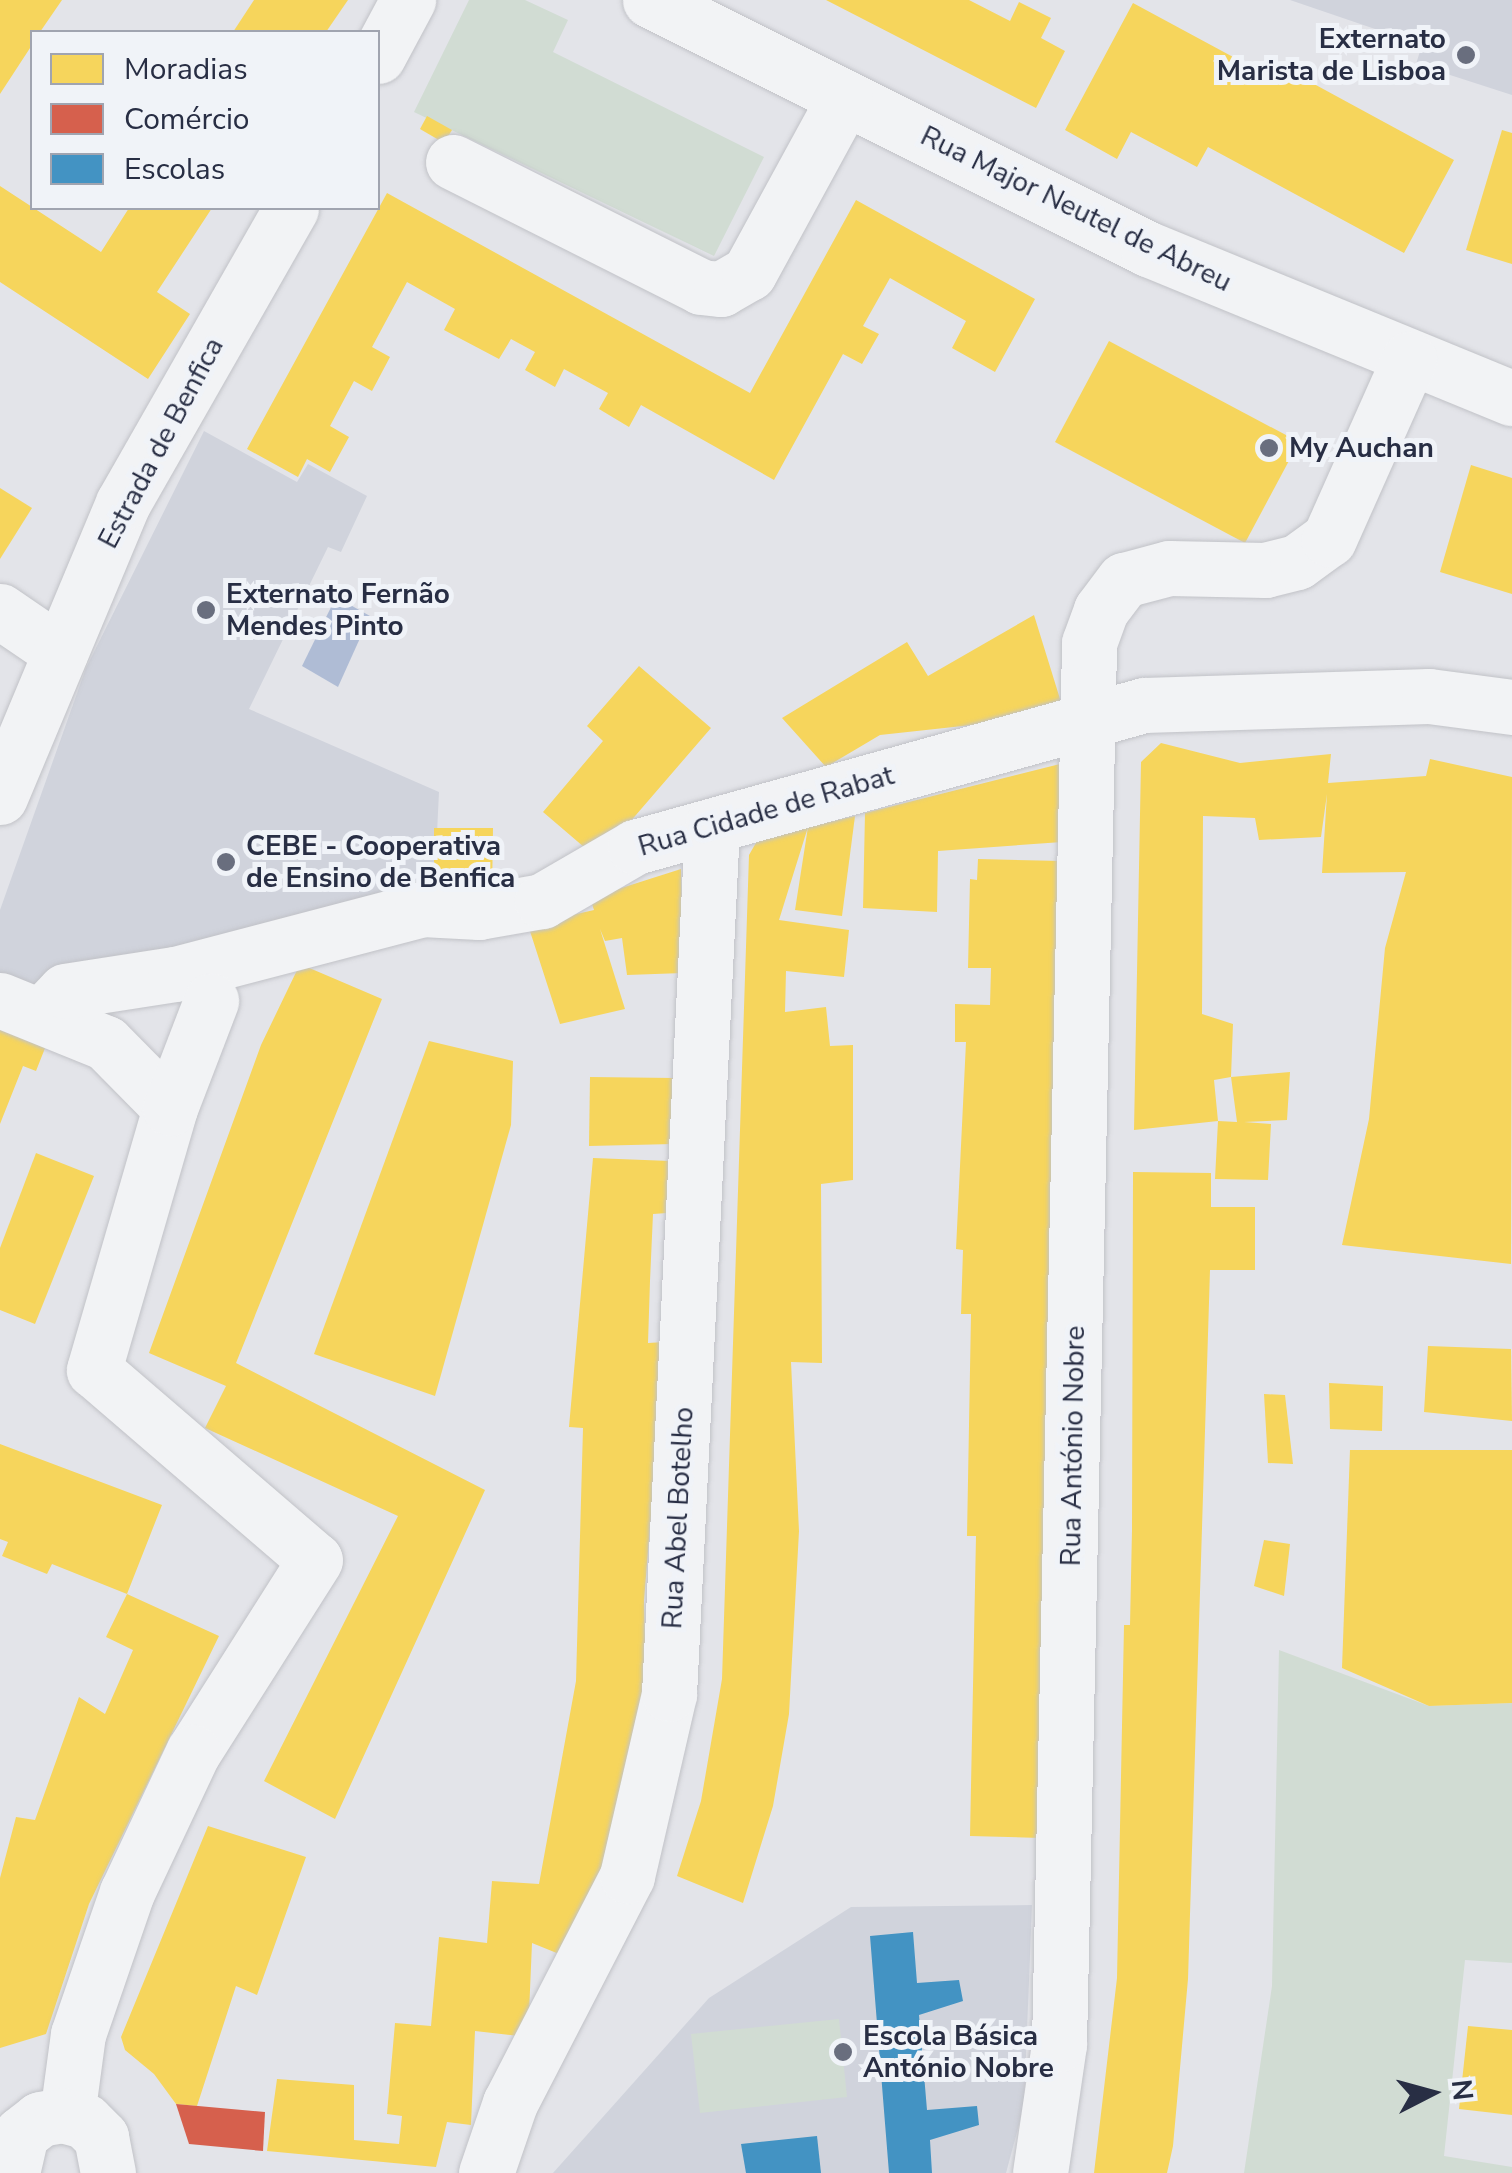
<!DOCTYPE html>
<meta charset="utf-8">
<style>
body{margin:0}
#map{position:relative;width:1512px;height:2173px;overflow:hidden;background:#e3e4e9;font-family:"Nunito Sans",sans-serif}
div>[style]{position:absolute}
.built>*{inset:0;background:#d0d3dc}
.green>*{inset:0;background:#d1dcd3}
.water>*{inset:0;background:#afbcd5}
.homes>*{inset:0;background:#f6d55c}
.shops>*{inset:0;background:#d6604d}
.schools>*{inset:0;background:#4393c3}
.roads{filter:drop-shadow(0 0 2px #c1c2c7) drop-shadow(0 0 2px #c1c2c7)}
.minor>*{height:55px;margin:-27.5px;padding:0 27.5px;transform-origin:27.5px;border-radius:27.5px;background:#f2f3f5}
.dots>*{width:28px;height:28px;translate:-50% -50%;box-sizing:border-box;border:5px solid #f0f3f8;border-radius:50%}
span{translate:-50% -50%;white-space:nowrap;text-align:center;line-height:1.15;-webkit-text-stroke:10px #f0f3f8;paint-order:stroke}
.poi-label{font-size:28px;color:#282e44;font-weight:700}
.right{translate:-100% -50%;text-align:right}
.left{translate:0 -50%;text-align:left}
.street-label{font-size:28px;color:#282e44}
.legend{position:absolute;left:30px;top:30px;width:350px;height:180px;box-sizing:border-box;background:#f0f3f8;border:2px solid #a0a4b0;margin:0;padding:12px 18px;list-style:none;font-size:30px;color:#282e44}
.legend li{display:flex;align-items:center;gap:20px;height:50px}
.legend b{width:50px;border:2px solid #a0a4b0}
.north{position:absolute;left:1382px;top:2043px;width:100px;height:100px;-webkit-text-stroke:8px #f0f3f8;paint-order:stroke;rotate:84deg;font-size:28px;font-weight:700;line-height:40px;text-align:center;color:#282e44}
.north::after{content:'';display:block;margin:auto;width:35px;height:45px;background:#282e44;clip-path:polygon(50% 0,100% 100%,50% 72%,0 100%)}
</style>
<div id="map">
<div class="built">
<i style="clip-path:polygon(1290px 0,1512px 0,1512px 95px,1416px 64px,1422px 45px)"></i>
<i style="clip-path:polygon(204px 431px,297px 482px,308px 464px,367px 496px,341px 552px,328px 547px,249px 709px,439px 792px,434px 895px,44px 992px,0 973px,0 910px,86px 668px)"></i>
<i style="clip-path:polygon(1032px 1905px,1024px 2106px,1006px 2173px,553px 2173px,709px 1998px,851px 1907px)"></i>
</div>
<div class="green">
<i style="clip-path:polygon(469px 0,525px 0,568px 20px,553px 52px,764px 157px,714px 256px,414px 112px)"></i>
<i style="clip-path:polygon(1279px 1650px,1429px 1706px,1512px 1703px,1512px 1963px,1465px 1960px,1444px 2156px,1512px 2167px,1512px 2173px,1244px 2173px,1272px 1986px)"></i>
<i style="clip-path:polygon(839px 2019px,847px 2097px,700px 2113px,691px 2034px)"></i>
</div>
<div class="water">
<i style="clip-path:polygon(336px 597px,370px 616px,338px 687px,302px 666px)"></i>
</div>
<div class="homes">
<i style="clip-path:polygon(0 0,62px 0,40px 32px,32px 32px,32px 45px,0 94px)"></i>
<i style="clip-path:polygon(254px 0,348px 0,326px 32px,233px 32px)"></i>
<i style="clip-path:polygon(826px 0,969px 0,1010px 21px,1019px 2px,1051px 18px,1041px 38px,1065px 51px,1036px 108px)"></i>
<i style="clip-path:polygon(1133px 3px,1272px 78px,1279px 65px,1454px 160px,1404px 253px,1208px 147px,1197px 167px,1131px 132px,1117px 159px,1065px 130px)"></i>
<i style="clip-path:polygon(427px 116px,452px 130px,444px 143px,420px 129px)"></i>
<i style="clip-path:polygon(1502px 130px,1512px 133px,1512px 264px,1466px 250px)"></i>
<i style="clip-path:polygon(0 186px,101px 252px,129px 208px,212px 208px,157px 292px,190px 314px,148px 379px,0 282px)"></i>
<i style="clip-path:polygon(387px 193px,750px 393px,856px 200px,1035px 299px,995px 372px,952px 348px,966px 321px,890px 278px,863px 326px,879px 334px,862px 364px,843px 354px,774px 480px,641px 405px,629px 427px,599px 409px,608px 393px,564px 369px,555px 387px,525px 370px,535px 352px,511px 339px,499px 359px,444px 330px,455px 309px,407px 282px,372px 347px,390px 357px,372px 391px,354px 381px,330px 426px,349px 437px,330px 472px,307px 459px,298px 477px,247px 449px)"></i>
<i style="clip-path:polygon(1109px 341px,1299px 442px,1245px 543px,1055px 442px)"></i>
<i style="clip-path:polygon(1471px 465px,1512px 478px,1512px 594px,1440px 572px)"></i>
<i style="clip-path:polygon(0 488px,32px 508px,0 559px)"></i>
<i style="clip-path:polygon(1034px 615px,1065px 715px,880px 735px,826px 767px,782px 718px,907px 642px,928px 676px)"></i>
<i style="clip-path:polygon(639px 666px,711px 728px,598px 859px,543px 812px,603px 741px,587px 726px)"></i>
<i style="clip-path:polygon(1161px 743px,1240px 763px,1331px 754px,1328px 783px,1426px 776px,1430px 759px,1512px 777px,1511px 1264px,1342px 1245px,1369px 1119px,1385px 948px,1406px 872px,1322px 873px,1327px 794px,1321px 837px,1259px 840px,1255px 818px,1203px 816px,1202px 1014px,1233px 1024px,1231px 1077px,1290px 1072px,1287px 1120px,1244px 1122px,1271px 1124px,1268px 1180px,1215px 1179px,1218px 1121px,1237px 1122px,1231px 1077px,1214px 1080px,1218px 1121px,1134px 1130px,1141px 762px)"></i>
<i style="clip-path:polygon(1064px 763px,1062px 842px,938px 851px,937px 912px,863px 908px,865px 813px)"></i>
<i style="clip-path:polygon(855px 816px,842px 916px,795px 910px,808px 827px)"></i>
<i style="clip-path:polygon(808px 827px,779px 920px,849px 930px,844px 977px,786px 971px,785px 1012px,826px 1007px,830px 1046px,853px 1045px,853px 1180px,821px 1184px,822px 1363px,791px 1362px,799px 1531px,789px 1714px,773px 1806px,743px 1903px,677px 1876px,701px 1801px,722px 1679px,749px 855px,757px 841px)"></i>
<i style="clip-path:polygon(434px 828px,493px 828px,492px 895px,434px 895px)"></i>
<i style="clip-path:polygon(978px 859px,1062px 861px,1041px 1838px,970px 1836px,976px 1536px,967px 1536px,971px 1314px,961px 1314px,963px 1250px,956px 1249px,966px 1042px,955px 1042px,955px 1004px,990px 1005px,991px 968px,968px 968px,970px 879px,977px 880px)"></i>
<i style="clip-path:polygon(681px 869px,683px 973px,627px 975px,622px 938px,605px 941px,600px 929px,625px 1009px,560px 1024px,528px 925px,594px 910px,590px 898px)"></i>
<i style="clip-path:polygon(300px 964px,382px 999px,236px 1363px,485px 1490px,335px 1819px,264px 1781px,398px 1516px,205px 1428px,226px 1386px,149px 1353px,261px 1045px)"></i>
<i style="clip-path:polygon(0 1019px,49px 1038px,36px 1071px,23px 1066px,0 1124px)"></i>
<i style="clip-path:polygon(429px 1041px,513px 1061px,511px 1125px,435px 1396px,314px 1354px)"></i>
<i style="clip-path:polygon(590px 1077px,674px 1078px,673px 1144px,589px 1146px)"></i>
<i style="clip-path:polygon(36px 1153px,94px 1176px,35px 1324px,0 1310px,0 1248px)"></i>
<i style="clip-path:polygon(593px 1158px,670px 1161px,667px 1213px,653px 1214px,650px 1281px,648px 1343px,665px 1342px,644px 1601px,646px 1682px,611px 1849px,569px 1958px,532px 1943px,528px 2037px,475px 2031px,471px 2125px,447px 2122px,436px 2167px,267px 2151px,277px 2079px,354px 2085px,354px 2140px,399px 2144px,402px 2116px,387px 2114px,395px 2023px,431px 2026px,439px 1937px,487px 1943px,492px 1881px,539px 1884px,576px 1681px,583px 1428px,569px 1427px)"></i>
<i style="clip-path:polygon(1133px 1172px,1211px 1173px,1211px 1207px,1255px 1207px,1255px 1270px,1210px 1270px,1188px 1979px,1173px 2146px,1167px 2173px,1094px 2173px,1117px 1978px,1124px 1625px,1130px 1625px,1132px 1530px)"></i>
<i style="clip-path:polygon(1428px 1346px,1511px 1349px,1512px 1421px,1424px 1412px)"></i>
<i style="clip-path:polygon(1329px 1383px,1383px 1386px,1382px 1431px,1330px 1429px)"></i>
<i style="clip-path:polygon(1264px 1394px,1285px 1395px,1293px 1464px,1268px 1463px)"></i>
<i style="clip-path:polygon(0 1444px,162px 1505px,127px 1594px,219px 1636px,89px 1904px,46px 2034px,0 2048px,0 1878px,16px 1817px,35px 1820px,79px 1697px,105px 1714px,133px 1650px,106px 1637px,127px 1594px,52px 1564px,47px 1574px,2px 1556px,8px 1542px,0 1539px)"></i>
<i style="clip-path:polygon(1350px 1450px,1512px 1450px,1512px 1703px,1429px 1706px,1342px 1668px)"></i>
<i style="clip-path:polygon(1264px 1540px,1290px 1544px,1284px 1596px,1254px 1586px)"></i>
<i style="clip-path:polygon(208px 1826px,306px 1857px,257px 1995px,236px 1986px,197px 2106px,176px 2104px,154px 2074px,125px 2050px,121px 2037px)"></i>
<i style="clip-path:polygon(1468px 2026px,1512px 2030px,1512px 2115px,1459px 2109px)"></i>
</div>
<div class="shops">
<i style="clip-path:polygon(176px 2104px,265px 2112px,263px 2151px,189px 2144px)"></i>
</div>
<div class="schools">
<i style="clip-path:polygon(913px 1932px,917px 1983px,959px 1980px,963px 2001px,919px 2015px,927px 2110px,977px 2106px,979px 2125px,930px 2140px,932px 2173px,889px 2173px,870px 1936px)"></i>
<i style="clip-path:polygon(817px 2136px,821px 2173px,746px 2173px,741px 2144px)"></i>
</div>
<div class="roads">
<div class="minor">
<i style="left:650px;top:0;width:557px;rotate:26.57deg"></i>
<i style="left:1148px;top:249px;width:393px;rotate:22.3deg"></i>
<i style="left:378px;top:56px;width:64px;rotate:-61.8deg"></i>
<i style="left:453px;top:162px;width:278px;rotate:26.7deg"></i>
<i style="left:701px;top:287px;width:20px;rotate:6deg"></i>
<i style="left:721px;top:289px;width:32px;rotate:-30deg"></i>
<i style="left:749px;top:273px;width:200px;rotate:-61.4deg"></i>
<i style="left:0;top:611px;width:73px;rotate:34.3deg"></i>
<i style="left:0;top:797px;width:319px;rotate:-67.3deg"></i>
<i style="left:123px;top:503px;width:339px;rotate:-60.3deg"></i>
<i style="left:0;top:1000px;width:114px;rotate:22.1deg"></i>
<i style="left:106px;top:1043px;width:91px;rotate:45.4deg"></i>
<i style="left:170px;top:1108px;width:273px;rotate:106.2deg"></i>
<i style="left:94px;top:1370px;width:291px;rotate:40.7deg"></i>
<i style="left:315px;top:1560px;width:227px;rotate:122.4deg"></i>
<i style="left:193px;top:1752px;width:155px;rotate:115.2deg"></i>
<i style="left:127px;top:1892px;width:150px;rotate:109deg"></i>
<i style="left:78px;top:2034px;width:82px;rotate:97.7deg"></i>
<i style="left:44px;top:1013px;width:30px;rotate:-46deg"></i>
<i style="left:65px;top:991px;width:111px;rotate:-8.8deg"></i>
<i style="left:175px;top:974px;width:255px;rotate:-14.7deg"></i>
<i style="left:422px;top:909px;width:57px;rotate:3deg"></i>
<i style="left:479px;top:912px;width:64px;rotate:-9.9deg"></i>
<i style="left:542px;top:901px;width:108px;rotate:-30.1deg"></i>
<i style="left:635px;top:847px;width:528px;rotate:-15.59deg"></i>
<i style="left:1144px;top:705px;width:285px;rotate:-1.8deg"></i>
<i style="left:1429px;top:696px;width:84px;rotate:7.5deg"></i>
<i style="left:170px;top:1108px;width:115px;rotate:-69deg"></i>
<i style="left:12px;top:2173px;width:40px;rotate:-77deg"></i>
<i style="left:21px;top:2134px;width:24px;rotate:-38deg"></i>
<i style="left:40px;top:2119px;width:22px;rotate:-10deg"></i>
<i style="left:62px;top:2115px;width:24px;rotate:15deg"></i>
<i style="left:85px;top:2121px;width:23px;rotate:45deg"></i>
<i style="left:101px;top:2137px;width:37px;rotate:79deg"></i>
<i style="left:486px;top:2173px;width:74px;rotate:-71.1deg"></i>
<i style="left:510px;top:2103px;width:255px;rotate:-62.7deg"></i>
<i style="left:627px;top:1876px;width:187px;rotate:-77deg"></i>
<i style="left:669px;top:1694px;width:869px;rotate:-87.16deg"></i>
<i style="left:1040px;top:2173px;width:130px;rotate:-81.6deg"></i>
<i style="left:1059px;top:2044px;width:1401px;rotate:-88.77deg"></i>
<i style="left:1089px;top:643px;width:35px;rotate:-70deg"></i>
<i style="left:1101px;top:610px;width:38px;rotate:-53deg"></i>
<i style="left:1124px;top:580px;width:47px;rotate:-14.9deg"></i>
<i style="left:1169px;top:568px;width:96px;rotate:1.2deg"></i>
<i style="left:1265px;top:570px;width:33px;rotate:-14deg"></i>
<i style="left:1297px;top:562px;width:39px;rotate:-36deg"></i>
<i style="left:1329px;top:539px;width:197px;rotate:-66deg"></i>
</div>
</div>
<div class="dots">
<i style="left:1466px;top:55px;background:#696e7e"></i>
<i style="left:1269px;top:448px;background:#696e7e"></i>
<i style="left:206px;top:610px;background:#696e7e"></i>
<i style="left:226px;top:862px;background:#696e7e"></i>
<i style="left:843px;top:2052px;background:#696e7e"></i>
</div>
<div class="poi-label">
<span class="right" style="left:1446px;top:55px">Externato<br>Marista de Lisboa</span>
<span class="left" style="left:1289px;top:448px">My Auchan</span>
<span class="left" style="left:226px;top:610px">Externato Fernão<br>Mendes Pinto</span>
<span class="left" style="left:246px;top:862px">CEBE - Cooperativa<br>de Ensino de Benfica</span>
<span class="left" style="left:863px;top:2052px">Escola Básica<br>António Nobre</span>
</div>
<div class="street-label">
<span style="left:1076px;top:209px;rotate:26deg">Rua Major Neutel de Abreu</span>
<span style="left:161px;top:443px;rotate:-62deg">Estrada de Benfica</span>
<span style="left:766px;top:811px;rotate:-16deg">Rua Cidade de Rabat</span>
<span style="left:1073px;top:1446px;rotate:-89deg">Rua António Nobre</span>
<span style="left:678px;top:1518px;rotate:-87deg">Rua Abel Botelho</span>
</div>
<ul class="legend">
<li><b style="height:28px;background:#f6d55c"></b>Moradias</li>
<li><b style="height:28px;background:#d6604d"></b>Comércio</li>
<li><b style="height:28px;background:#4393c3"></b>Escolas</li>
</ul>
<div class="north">N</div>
</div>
